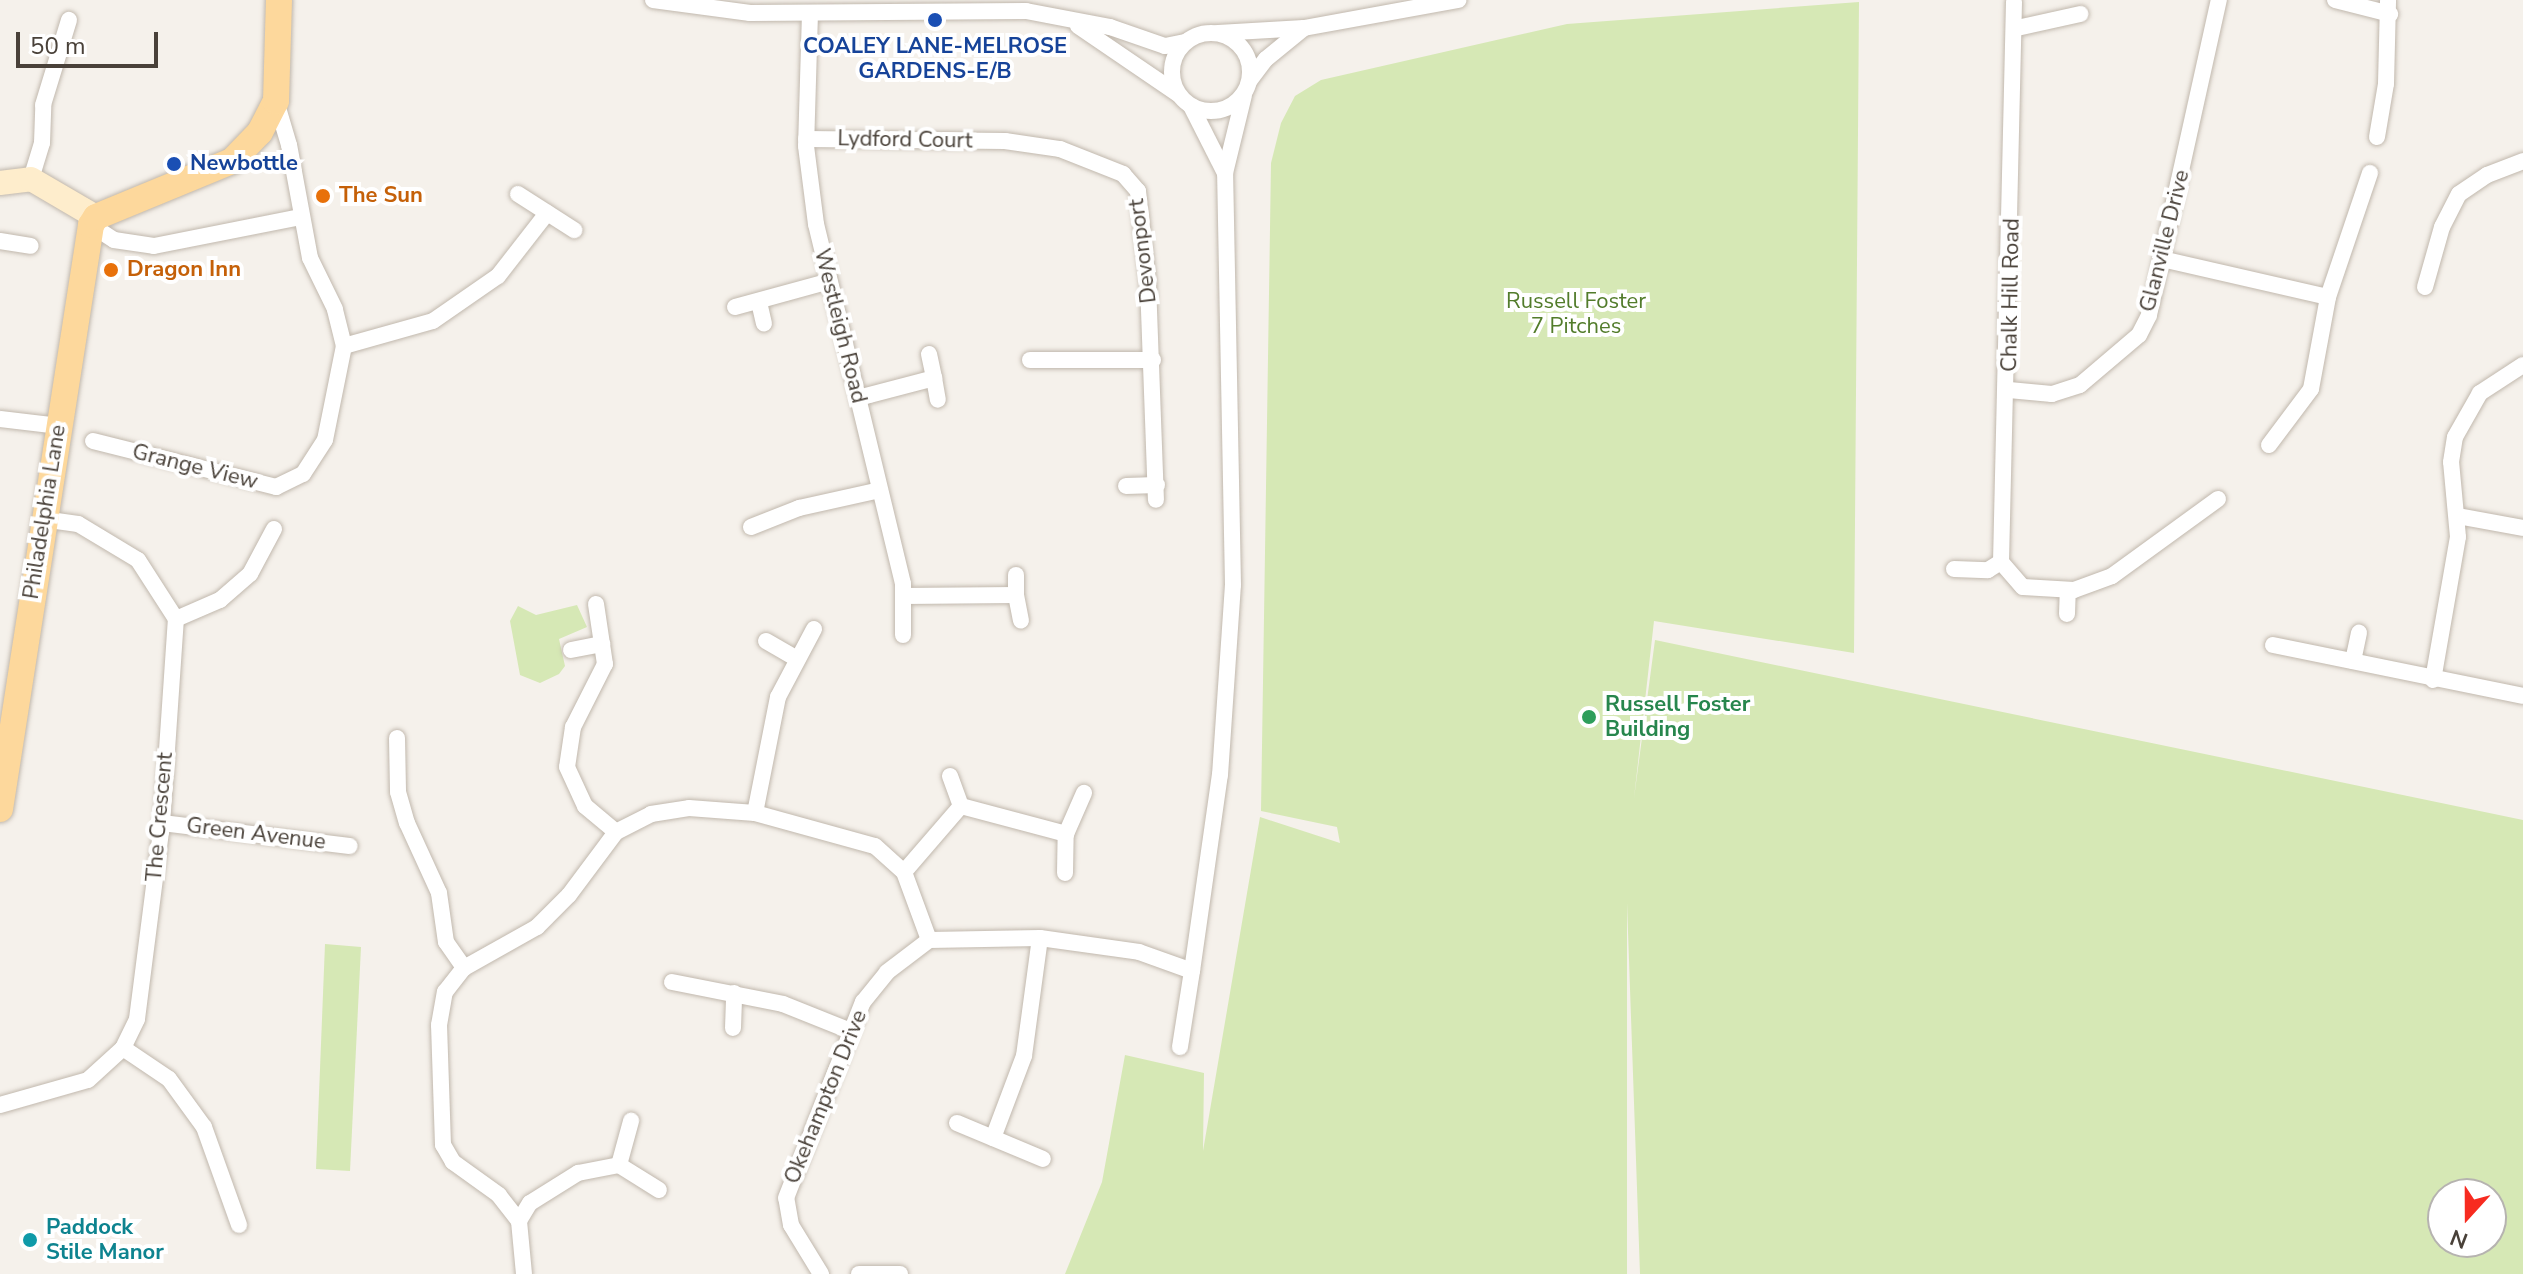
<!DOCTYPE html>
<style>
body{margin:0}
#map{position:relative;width:2523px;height:1274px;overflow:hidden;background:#f5f1eb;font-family:"Nunito Sans",sans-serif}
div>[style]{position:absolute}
.green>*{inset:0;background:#d6e8b5}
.roads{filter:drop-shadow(0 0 2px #c1b8ad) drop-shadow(0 0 2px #c1b8ad)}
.street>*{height:16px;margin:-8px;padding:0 8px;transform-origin:8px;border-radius:8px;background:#fff}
.street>.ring{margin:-8px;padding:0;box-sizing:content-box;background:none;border:16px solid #fff;border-radius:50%}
.secondary>*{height:24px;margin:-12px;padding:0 12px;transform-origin:12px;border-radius:12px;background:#feedcc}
.primary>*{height:26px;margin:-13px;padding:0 13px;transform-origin:13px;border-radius:13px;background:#fdd89c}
.dots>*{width:22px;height:22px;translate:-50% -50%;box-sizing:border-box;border:4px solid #fff;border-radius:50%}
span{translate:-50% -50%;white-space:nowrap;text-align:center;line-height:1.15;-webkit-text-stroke:8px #fff;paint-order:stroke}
.transit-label{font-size:22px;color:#164399;font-weight:700}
.left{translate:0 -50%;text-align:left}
.street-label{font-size:22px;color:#494139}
.food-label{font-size:22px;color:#c56008;font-weight:700}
.park-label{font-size:22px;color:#527c2b}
.leisure-label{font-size:22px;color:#27864d;font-weight:700}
.culture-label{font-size:22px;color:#0d838f;font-weight:700}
.north{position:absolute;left:2427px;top:1178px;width:80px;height:80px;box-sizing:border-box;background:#fff;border:2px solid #b6b3b0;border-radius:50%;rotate:201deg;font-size:22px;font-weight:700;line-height:32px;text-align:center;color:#494139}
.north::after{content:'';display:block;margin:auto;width:28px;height:36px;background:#f72b20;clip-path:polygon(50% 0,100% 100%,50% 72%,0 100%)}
.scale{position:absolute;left:16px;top:32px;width:142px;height:36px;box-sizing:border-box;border:4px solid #494139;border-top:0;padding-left:10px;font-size:24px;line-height:28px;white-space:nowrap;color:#494139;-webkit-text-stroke:6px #fff;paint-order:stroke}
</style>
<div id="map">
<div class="green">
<i style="clip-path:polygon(evenodd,1859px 2px,1854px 653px,1654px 621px,1634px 798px,1655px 640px,2523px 820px,2523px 1274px,1640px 1274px,1627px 903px,1627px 1274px,1065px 1274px,1102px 1182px,1125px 1055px,1204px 1073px,1203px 1151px,1260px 817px,1340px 843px,1337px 827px,1261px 811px,1271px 163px,1281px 123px,1295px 96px,1321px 80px,1567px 24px,1859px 2px,2443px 1194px,2491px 1194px,2491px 1242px,2443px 1242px,2443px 1194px)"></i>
<i style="clip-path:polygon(577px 605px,587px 627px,559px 639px,565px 666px,559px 674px,540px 683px,520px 675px,510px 621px,518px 606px,536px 615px)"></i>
<i style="clip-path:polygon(325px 944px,361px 947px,350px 1171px,316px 1169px)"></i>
</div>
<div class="roads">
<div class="street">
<i style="left:653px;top:0;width:98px;rotate:7.6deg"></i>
<i style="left:750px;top:13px;width:276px;rotate:-0.4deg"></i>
<i style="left:1026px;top:11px;width:86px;rotate:10.8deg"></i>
<i style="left:1110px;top:27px;width:58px;rotate:19.1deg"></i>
<i style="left:1165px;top:46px;width:20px;rotate:-11deg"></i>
<i style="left:2335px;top:0;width:57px;rotate:14.3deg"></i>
<i style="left:2014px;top:2px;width:560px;rotate:91.33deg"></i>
<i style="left:2001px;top:562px;width:33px;rotate:49deg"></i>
<i style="left:2023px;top:587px;width:51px;rotate:3.4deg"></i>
<i style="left:2074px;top:590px;width:40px;rotate:-20.2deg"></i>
<i style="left:2112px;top:576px;width:131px;rotate:-36deg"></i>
<i style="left:810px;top:13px;width:133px;rotate:91.7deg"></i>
<i style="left:806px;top:146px;width:79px;rotate:82.7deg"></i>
<i style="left:816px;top:224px;width:370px;rotate:76.4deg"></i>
<i style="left:903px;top:584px;width:51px;rotate:90deg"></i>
<i style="left:1078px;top:26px;width:121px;rotate:34.2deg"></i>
<i style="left:2017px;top:28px;width:65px;rotate:-12.5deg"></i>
<i class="ring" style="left:1172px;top:33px;width:62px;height:62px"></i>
<i style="left:1218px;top:33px;width:86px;rotate:-3.3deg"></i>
<i style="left:1304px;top:28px;width:157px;rotate:-10.3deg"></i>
<i style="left:1250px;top:80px;width:26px;rotate:-53deg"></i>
<i style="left:1266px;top:59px;width:49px;rotate:-39.2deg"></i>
<i style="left:1191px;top:106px;width:75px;rotate:63.1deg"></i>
<i style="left:2377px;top:137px;width:54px;rotate:-80.4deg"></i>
<i style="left:2386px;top:84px;width:84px;rotate:-88.6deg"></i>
<i style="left:806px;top:139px;width:199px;rotate:0.6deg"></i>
<i style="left:1005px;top:141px;width:56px;rotate:8.3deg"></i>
<i style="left:1060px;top:149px;width:68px;rotate:21.6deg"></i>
<i style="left:1123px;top:174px;width:23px;rotate:49deg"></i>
<i style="left:1138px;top:191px;width:93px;rotate:83.8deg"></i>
<i style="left:1148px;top:283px;width:217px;rotate:87.9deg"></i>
<i style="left:31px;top:179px;width:38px;rotate:-73deg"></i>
<i style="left:42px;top:143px;width:38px;rotate:-88deg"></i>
<i style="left:43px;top:105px;width:89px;rotate:-73deg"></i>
<i style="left:518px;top:194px;width:67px;rotate:32.7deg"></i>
<i style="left:91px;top:225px;width:27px;rotate:33deg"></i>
<i style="left:114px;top:240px;width:40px;rotate:8.5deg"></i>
<i style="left:154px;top:246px;width:150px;rotate:-11.2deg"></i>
<i style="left:0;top:241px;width:31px;rotate:9deg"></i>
<i style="left:2162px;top:259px;width:170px;rotate:12.9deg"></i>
<i style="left:2425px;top:287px;width:62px;rotate:-74.2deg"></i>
<i style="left:2442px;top:227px;width:37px;rotate:-63deg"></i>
<i style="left:2459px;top:194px;width:34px;rotate:-34deg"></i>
<i style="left:2487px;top:175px;width:39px;rotate:-21deg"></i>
<i style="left:759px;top:302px;width:22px;rotate:77deg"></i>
<i style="left:735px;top:307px;width:98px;rotate:-15.3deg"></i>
<i style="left:344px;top:346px;width:92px;rotate:-15.7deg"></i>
<i style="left:433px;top:321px;width:79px;rotate:-34.7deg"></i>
<i style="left:498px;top:276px;width:80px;rotate:-52.1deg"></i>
<i style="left:929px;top:354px;width:25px;rotate:78deg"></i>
<i style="left:1030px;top:360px;width:123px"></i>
<i style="left:2009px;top:390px;width:43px;rotate:5.3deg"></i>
<i style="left:2052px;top:394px;width:29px;rotate:-18deg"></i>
<i style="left:2080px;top:385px;width:77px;rotate:-40.3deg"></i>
<i style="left:2139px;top:335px;width:22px;rotate:-63deg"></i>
<i style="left:2149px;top:315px;width:323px;rotate:-77.5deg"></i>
<i style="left:858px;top:398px;width:79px;rotate:-14.7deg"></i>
<i style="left:934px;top:378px;width:22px;rotate:80deg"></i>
<i style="left:0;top:419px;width:60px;rotate:6.7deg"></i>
<i style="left:93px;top:441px;width:189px;rotate:14.1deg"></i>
<i style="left:276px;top:487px;width:30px;rotate:-26deg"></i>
<i style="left:303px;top:474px;width:40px;rotate:-57.1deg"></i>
<i style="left:325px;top:440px;width:96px;rotate:-78.6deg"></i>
<i style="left:344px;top:346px;width:38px;rotate:-104deg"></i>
<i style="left:335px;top:309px;width:57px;rotate:-116.1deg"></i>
<i style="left:310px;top:258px;width:115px;rotate:-100.5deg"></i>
<i style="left:289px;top:145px;width:46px;rotate:-106.5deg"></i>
<i style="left:2269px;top:445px;width:70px;rotate:-53.1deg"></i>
<i style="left:2311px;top:389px;width:94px;rotate:-79.5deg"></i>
<i style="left:2328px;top:297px;width:131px;rotate:-71.3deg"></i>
<i style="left:1126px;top:486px;width:31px;rotate:-2deg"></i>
<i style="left:2458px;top:516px;width:66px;rotate:10.5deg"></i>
<i style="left:751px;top:527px;width:52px;rotate:-21.6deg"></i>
<i style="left:799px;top:508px;width:83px;rotate:-12.5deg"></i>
<i style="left:1954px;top:569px;width:34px;rotate:2deg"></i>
<i style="left:1988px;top:570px;width:15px;rotate:-32deg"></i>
<i style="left:1016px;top:575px;width:20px;rotate:90deg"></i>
<i style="left:903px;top:596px;width:113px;rotate:-0.5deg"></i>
<i style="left:1016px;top:595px;width:26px;rotate:79deg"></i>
<i style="left:596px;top:604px;width:61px;rotate:81.5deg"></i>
<i style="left:605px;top:664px;width:71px;rotate:116.9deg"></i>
<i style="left:573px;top:727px;width:40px;rotate:98.5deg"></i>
<i style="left:567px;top:767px;width:43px;rotate:65.2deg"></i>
<i style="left:585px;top:806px;width:40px;rotate:40deg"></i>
<i style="left:2067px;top:614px;width:24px;rotate:-88deg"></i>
<i style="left:176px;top:619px;width:48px;rotate:-23.4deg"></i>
<i style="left:220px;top:600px;width:40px;rotate:-41deg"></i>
<i style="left:250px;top:574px;width:51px;rotate:-61.9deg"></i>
<i style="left:766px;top:641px;width:34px;rotate:30deg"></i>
<i style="left:2273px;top:645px;width:255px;rotate:11.5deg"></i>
<i style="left:571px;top:650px;width:32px;rotate:-11deg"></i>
<i style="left:2353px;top:661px;width:29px;rotate:-78deg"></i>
<i style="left:2433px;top:680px;width:145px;rotate:-80.1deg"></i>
<i style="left:2458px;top:537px;width:75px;rotate:-95.3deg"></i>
<i style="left:2451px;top:462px;width:25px;rotate:-81deg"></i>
<i style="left:2455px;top:437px;width:51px;rotate:-60.4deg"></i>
<i style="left:2480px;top:393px;width:51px;rotate:-33.1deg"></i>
<i style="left:397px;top:738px;width:54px;rotate:88.9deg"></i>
<i style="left:398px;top:792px;width:32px;rotate:74deg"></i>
<i style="left:407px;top:823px;width:77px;rotate:65.4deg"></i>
<i style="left:439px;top:893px;width:49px;rotate:81.9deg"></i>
<i style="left:446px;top:942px;width:32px;rotate:55deg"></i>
<i style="left:950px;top:776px;width:32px;rotate:70deg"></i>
<i style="left:961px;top:806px;width:109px;rotate:14.9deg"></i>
<i style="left:755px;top:813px;width:118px;rotate:-78.8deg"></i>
<i style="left:778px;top:697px;width:77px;rotate:-62.1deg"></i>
<i style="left:162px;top:823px;width:189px;rotate:7deg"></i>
<i style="left:904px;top:872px;width:87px;rotate:-49.2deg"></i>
<i style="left:1065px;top:873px;width:39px;rotate:-89deg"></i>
<i style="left:1066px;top:834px;width:45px;rotate:-66.3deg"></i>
<i style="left:1192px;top:971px;width:198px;rotate:-81.9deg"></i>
<i style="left:1220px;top:775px;width:190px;rotate:-86.1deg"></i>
<i style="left:1233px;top:585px;width:412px;rotate:-91.1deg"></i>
<i style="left:1225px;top:173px;width:80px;rotate:-76.3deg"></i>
<i style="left:672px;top:982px;width:113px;rotate:11.2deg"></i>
<i style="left:783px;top:1004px;width:70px;rotate:21.8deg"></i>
<i style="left:733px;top:1028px;width:35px;rotate:-88deg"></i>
<i style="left:123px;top:1048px;width:55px;rotate:34deg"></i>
<i style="left:169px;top:1079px;width:59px;rotate:53.9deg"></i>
<i style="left:204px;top:1127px;width:104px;rotate:70.3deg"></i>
<i style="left:0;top:1105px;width:91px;rotate:-15.9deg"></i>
<i style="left:88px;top:1080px;width:47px;rotate:-42.4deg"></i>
<i style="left:123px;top:1048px;width:32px;rotate:-64deg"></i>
<i style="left:137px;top:1019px;width:198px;rotate:-82.7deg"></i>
<i style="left:162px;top:823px;width:204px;rotate:-86.1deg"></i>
<i style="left:176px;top:619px;width:70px;rotate:-122.8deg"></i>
<i style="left:138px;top:560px;width:70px;rotate:-149deg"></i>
<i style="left:78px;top:524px;width:36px;rotate:-172deg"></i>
<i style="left:957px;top:1123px;width:93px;rotate:22.7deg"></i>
<i style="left:993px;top:1138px;width:88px;rotate:-69.3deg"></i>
<i style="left:1024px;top:1056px;width:119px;rotate:-82.3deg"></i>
<i style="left:619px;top:1165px;width:46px;rotate:-74.7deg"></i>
<i style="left:519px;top:1221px;width:21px;rotate:-59deg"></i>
<i style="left:530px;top:1203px;width:57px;rotate:-32deg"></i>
<i style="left:578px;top:1173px;width:42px;rotate:-11deg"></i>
<i style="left:619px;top:1165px;width:47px;rotate:32deg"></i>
<i style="left:524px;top:1274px;width:53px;rotate:-95.4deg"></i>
<i style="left:519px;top:1221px;width:33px;rotate:-128deg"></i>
<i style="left:499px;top:1195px;width:57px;rotate:-144.3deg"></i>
<i style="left:453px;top:1162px;width:20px;rotate:-120deg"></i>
<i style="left:443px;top:1145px;width:120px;rotate:-91.9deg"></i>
<i style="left:439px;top:1025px;width:34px;rotate:-80deg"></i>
<i style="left:445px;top:992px;width:31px;rotate:-52deg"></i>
<i style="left:464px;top:968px;width:84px;rotate:-29.3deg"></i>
<i style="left:537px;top:927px;width:45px;rotate:-45deg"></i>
<i style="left:569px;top:895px;width:79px;rotate:-53.3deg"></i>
<i style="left:616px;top:832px;width:39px;rotate:-27deg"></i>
<i style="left:651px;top:814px;width:38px;rotate:-9deg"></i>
<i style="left:689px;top:808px;width:66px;rotate:4.3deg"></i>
<i style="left:755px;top:813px;width:124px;rotate:15.4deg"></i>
<i style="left:875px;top:846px;width:39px;rotate:42deg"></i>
<i style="left:904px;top:872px;width:72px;rotate:69.8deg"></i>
<i style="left:929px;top:940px;width:111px;rotate:-1deg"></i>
<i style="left:1040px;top:938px;width:100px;rotate:8deg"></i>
<i style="left:1139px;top:952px;width:56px;rotate:19.7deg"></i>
<i style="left:1192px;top:971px;width:77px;rotate:99deg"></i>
<i style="left:821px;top:1274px;width:57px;rotate:-121.5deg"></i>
<i style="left:791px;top:1225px;width:27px;rotate:-100deg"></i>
<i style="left:786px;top:1198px;width:211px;rotate:-68.6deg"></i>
<i style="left:863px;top:1002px;width:38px;rotate:-51deg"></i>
<i style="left:887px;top:972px;width:53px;rotate:-37.3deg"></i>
<i style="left:859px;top:1274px;width:41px"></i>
</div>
<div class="secondary">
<i style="left:0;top:183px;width:31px;rotate:-7deg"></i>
<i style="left:31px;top:179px;width:75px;rotate:30.3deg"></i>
</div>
<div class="primary">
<i style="left:0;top:809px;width:591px;rotate:-81.14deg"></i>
<i style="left:91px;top:225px;width:9px;rotate:-58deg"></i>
<i style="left:96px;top:217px;width:147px;rotate:-22.4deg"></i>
<i style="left:232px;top:161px;width:40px;rotate:-46deg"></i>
<i style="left:260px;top:132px;width:35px;rotate:-63deg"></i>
<i style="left:276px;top:101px;width:101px;rotate:-88.3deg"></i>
</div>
</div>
<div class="dots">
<i style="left:935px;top:20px;background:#1a4fb4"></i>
<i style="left:174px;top:164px;background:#1a4fb4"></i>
<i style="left:323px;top:196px;background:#e8710a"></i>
<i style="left:111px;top:270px;background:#e8710a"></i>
<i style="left:1589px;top:717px;background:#2e9e5b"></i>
<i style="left:30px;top:1240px;background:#0f9aa8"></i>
</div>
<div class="transit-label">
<span style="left:935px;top:59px">COALEY LANE-MELROSE<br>GARDENS-E/B</span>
<span class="left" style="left:190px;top:164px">Newbottle</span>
</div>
<div class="street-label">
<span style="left:905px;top:140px;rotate:1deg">Lydford Court</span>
<span style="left:2165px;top:241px;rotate:-76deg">Glanville Drive</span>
<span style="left:1143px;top:251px;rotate:-97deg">Devonport</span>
<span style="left:2011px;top:295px;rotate:-89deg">Chalk Hill Road</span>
<span style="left:840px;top:326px;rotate:76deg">Westleigh Road</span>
<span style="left:195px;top:467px;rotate:14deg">Grange View</span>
<span style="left:45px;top:512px;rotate:-81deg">Philadelphia Lane</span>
<span style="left:160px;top:817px;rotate:-85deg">The Crescent</span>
<span style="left:256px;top:834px;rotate:7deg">Green Avenue</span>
<span style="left:826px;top:1097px;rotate:-68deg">Okehampton Drive</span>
</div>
<div class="food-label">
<span class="left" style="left:339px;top:196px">The Sun</span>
<span class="left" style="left:127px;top:270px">Dragon Inn</span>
</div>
<div class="park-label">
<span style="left:1576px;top:314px">Russell Foster<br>7 Pitches</span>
</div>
<div class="leisure-label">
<span class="left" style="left:1605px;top:717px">Russell Foster<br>Building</span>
</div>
<div class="culture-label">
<span class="left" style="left:46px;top:1240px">Paddock<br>Stile Manor</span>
</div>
<div class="north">N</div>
<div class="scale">50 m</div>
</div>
